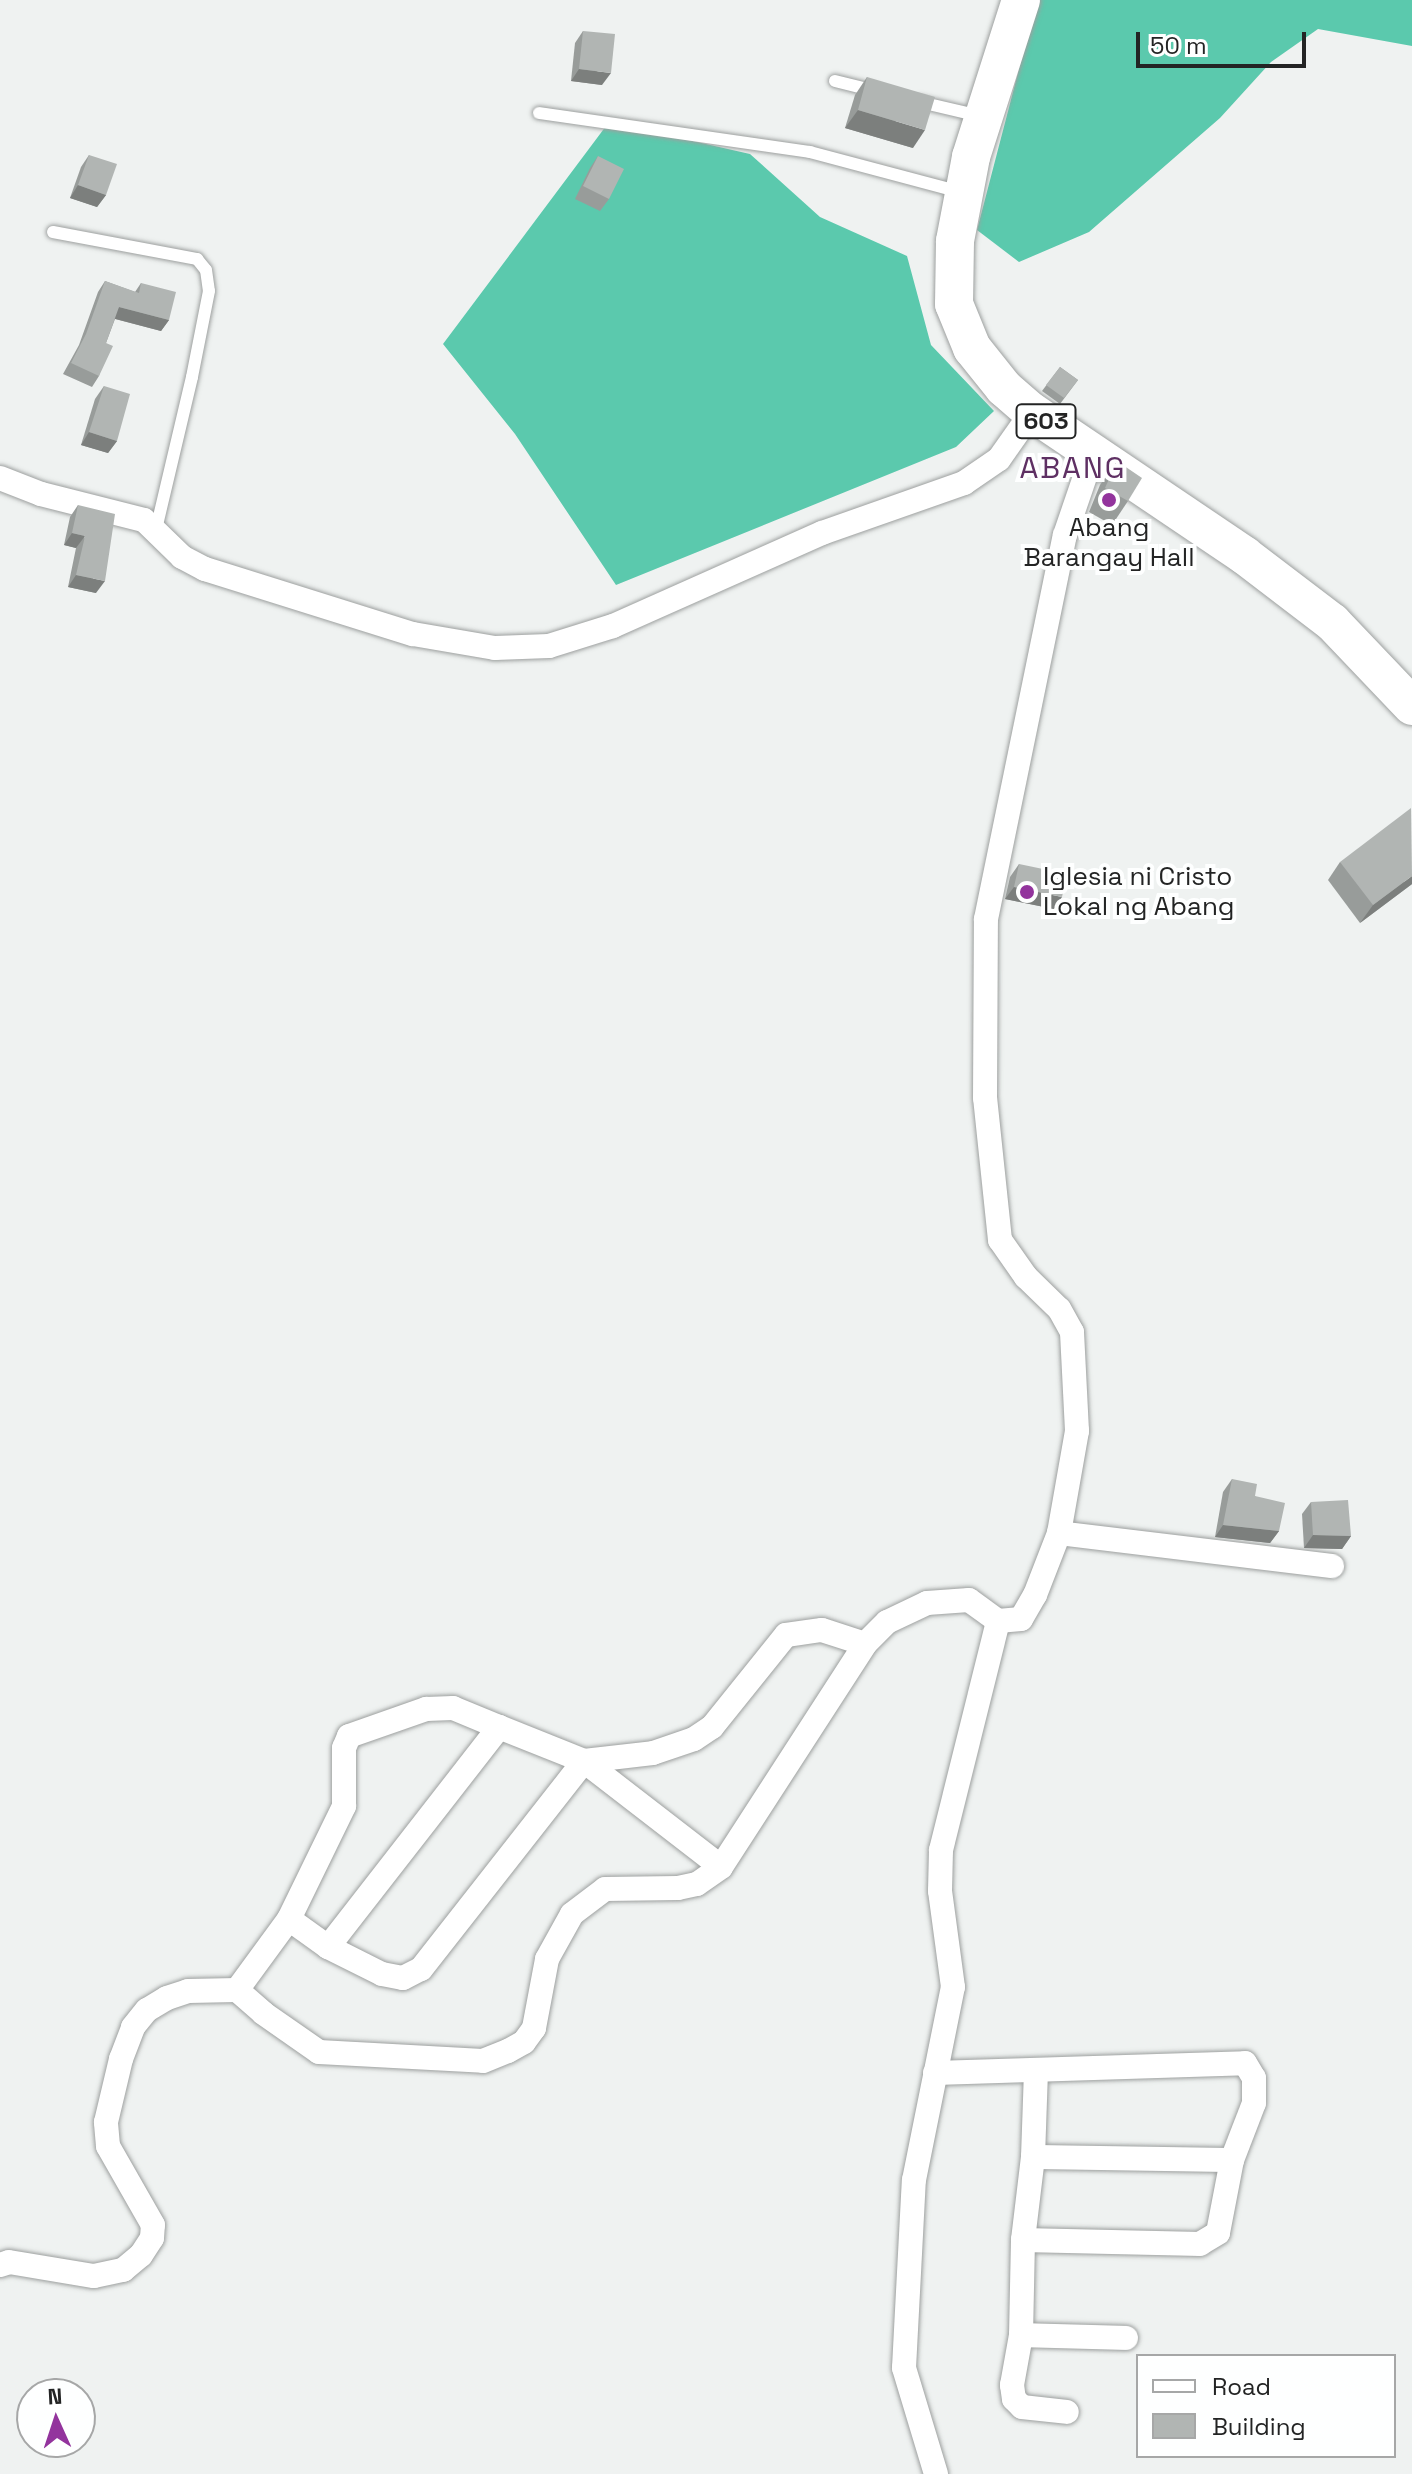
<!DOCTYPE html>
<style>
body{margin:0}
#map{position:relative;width:1412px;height:2474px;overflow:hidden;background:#eff2f1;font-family:"Space Grotesk",sans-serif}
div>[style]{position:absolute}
.forest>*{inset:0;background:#5bc9ad}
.roads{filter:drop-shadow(0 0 2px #9da09f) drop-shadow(0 0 2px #9da09f)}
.lane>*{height:12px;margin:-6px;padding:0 6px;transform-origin:6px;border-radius:6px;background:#fff}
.street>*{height:24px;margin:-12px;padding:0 12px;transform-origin:12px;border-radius:12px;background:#fff}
.primary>*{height:38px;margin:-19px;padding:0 19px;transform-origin:19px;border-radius:19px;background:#fff}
.wall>*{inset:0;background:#989c9a}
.shaded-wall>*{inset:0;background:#7c7f7d}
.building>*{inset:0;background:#b1b5b3}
.dots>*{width:22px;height:22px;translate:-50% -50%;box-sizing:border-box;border:4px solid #feffff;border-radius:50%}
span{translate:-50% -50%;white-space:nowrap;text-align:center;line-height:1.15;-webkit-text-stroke:8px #feffff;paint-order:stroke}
.shield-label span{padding:2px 6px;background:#feffff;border:2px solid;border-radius:6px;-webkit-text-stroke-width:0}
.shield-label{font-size:24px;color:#232424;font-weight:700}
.poi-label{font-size:26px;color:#232424}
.left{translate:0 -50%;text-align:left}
.quarter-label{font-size:30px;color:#5e3063;letter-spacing:2px}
.legend{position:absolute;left:1136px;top:2354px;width:260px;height:104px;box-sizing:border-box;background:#feffff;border:2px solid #a6a7a7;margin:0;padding:10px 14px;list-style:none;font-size:24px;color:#232424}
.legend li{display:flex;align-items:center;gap:16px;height:40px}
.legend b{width:40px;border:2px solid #a6a7a7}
.north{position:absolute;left:16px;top:2378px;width:80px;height:80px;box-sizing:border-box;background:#feffff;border:2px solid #a6a7a7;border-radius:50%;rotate:357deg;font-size:22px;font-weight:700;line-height:32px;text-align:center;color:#232424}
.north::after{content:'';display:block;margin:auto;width:28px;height:36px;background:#93349d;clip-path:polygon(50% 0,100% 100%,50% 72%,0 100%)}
.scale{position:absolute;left:1136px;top:32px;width:170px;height:36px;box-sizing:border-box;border:4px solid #232424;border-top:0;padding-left:10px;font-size:24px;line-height:28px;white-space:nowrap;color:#232424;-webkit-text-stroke:6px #feffff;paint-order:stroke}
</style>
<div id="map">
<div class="forest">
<i style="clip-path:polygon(1037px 0,1412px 0,1412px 46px,1318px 29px,1271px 62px,1220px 118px,1089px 232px,1019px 262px,977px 230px)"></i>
<i style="clip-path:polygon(609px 122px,750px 154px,820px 217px,907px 256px,931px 345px,994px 411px,956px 447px,616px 585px,515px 434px,443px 344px)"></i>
</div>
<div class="roads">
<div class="lane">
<i style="left:835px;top:81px;width:41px;rotate:14deg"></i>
<i style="left:920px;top:102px;width:62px;rotate:13.1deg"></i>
<i style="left:539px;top:113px;width:274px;rotate:8.2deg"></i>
<i style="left:810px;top:152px;width:155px;rotate:14.9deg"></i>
<i style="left:53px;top:232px;width:147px;rotate:10.6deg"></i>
<i style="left:197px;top:259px;width:14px;rotate:51deg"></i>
<i style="left:206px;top:270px;width:21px;rotate:82deg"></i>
<i style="left:209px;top:291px;width:88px;rotate:101.2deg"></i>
<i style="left:192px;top:377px;width:156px;rotate:103.3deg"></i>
</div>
<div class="street">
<i style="left:0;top:478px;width:44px;rotate:21.3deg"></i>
<i style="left:41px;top:494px;width:106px;rotate:14.2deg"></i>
<i style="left:144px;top:520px;width:53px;rotate:44.2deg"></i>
<i style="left:182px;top:557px;width:26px;rotate:28deg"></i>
<i style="left:205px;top:569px;width:218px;rotate:17.4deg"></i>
<i style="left:413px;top:634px;width:83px;rotate:9.7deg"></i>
<i style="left:495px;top:648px;width:54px;rotate:-2.1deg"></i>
<i style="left:549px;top:646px;width:67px;rotate:-17.4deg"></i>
<i style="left:613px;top:626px;width:229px;rotate:-24deg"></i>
<i style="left:822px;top:533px;width:151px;rotate:-19.4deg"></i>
<i style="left:964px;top:483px;width:42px;rotate:-34.4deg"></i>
<i style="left:999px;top:459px;width:57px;rotate:-54.9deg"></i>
<i style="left:1059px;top:1533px;width:275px;rotate:6.9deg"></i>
<i style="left:289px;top:1919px;width:48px;rotate:35.7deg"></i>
<i style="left:328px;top:1947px;width:60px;rotate:26.6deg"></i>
<i style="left:382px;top:1974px;width:21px;rotate:11deg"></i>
<i style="left:403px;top:1978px;width:20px;rotate:-27deg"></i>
<i style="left:421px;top:1969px;width:264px;rotate:-51.9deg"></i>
<i style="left:584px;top:1761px;width:69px;rotate:-6.6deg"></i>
<i style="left:653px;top:1753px;width:43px;rotate:-18.9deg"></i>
<i style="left:694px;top:1739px;width:22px;rotate:-34deg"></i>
<i style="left:712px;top:1727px;width:118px;rotate:-51.2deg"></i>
<i style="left:786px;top:1635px;width:36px;rotate:-8deg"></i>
<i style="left:822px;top:1630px;width:45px;rotate:18deg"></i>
<i style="left:328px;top:1947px;width:279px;rotate:-52.1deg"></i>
<i style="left:499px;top:1727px;width:92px;rotate:21.8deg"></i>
<i style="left:584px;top:1761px;width:173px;rotate:37.7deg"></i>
<i style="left:237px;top:1990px;width:88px;rotate:-53.8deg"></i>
<i style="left:289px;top:1919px;width:126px;rotate:-64deg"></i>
<i style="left:344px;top:1806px;width:58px;rotate:-90deg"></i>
<i style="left:344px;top:1748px;width:13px;rotate:-67deg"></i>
<i style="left:349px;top:1736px;width:82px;rotate:-19.3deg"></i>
<i style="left:426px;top:1709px;width:27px;rotate:-2deg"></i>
<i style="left:453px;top:1708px;width:50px;rotate:22.4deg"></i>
<i style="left:1036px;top:2071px;width:86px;rotate:92deg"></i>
<i style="left:1033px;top:2157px;width:84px;rotate:96.9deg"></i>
<i style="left:1023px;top:2240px;width:95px;rotate:91.2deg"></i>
<i style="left:1021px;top:2335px;width:51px;rotate:100.2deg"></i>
<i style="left:1012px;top:2385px;width:14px;rotate:82deg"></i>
<i style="left:1014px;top:2399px;width:11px;rotate:45deg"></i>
<i style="left:1022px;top:2407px;width:45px;rotate:6.3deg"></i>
<i style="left:935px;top:2073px;width:310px;rotate:-1.8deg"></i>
<i style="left:1245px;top:2063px;width:17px;rotate:59deg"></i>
<i style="left:1254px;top:2078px;width:25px;rotate:90deg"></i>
<i style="left:1254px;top:2103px;width:61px;rotate:111.1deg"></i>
<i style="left:1232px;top:2160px;width:74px;rotate:100.9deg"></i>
<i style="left:1218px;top:2233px;width:21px;rotate:149deg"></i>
<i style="left:1200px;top:2244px;width:177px;rotate:-178.7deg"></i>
<i style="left:1033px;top:2157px;width:199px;rotate:0.9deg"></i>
<i style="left:0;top:2265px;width:9px;rotate:-18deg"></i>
<i style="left:9px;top:2262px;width:86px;rotate:9.4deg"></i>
<i style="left:94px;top:2276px;width:30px;rotate:-12deg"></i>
<i style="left:123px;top:2270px;width:23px;rotate:-40deg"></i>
<i style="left:141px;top:2255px;width:20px;rotate:-57deg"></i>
<i style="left:152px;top:2238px;width:13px;rotate:-86deg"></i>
<i style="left:153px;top:2225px;width:91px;rotate:-119.7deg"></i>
<i style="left:108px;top:2146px;width:24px;rotate:-95deg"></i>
<i style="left:106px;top:2122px;width:65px;rotate:-76.6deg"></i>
<i style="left:121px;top:2059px;width:34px;rotate:-69deg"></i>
<i style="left:133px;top:2027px;width:22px;rotate:-51deg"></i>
<i style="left:147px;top:2010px;width:23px;rotate:-31deg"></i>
<i style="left:167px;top:1998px;width:22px;rotate:-18deg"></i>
<i style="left:188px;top:1991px;width:49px;rotate:-1.2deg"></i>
<i style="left:237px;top:1990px;width:35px;rotate:41deg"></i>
<i style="left:263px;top:2013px;width:68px;rotate:34.9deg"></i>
<i style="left:319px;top:2052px;width:164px;rotate:3.1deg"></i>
<i style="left:483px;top:2061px;width:27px;rotate:-22deg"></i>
<i style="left:508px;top:2051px;width:18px;rotate:-29deg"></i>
<i style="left:524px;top:2042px;width:17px;rotate:-54deg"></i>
<i style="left:534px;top:2028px;width:70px;rotate:-79.3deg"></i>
<i style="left:547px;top:1959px;width:51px;rotate:-60.9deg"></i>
<i style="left:572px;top:1914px;width:41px;rotate:-37.1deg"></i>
<i style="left:605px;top:1889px;width:73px;rotate:-0.8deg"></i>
<i style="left:678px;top:1888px;width:19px;rotate:-12deg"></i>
<i style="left:697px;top:1884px;width:29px;rotate:-35deg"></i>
<i style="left:721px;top:1867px;width:265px;rotate:-57.1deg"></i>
<i style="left:865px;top:1644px;width:31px;rotate:-45deg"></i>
<i style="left:887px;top:1622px;width:44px;rotate:-25.4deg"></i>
<i style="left:927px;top:1603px;width:42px;rotate:-4.1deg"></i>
<i style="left:969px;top:1600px;width:36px;rotate:36deg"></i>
<i style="left:998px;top:1621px;width:23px;rotate:-5deg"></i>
<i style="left:1021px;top:1619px;width:28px;rotate:-60deg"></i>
<i style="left:1035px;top:1595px;width:66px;rotate:-68.8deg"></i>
<i style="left:1059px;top:1533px;width:104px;rotate:-80deg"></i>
<i style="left:1077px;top:1431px;width:99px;rotate:-92.9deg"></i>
<i style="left:1072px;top:1332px;width:26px;rotate:-119deg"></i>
<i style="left:1059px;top:1309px;width:46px;rotate:-135.9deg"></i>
<i style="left:1026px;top:1277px;width:45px;rotate:-125.1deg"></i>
<i style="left:1000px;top:1240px;width:143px;rotate:-96deg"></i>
<i style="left:985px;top:1098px;width:179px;rotate:-89.7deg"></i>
<i style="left:986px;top:919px;width:392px;rotate:-78.4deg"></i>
<i style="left:1065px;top:535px;width:87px;rotate:-71.1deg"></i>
<i style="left:1021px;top:2335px;width:105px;rotate:1.6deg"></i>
<i style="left:936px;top:2474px;width:111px;rotate:-106.8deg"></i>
<i style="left:904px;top:2368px;width:188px;rotate:-87deg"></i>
<i style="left:914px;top:2180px;width:197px;rotate:-78.6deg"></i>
<i style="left:953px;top:1987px;width:97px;rotate:-97.7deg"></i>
<i style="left:940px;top:1891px;width:41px;rotate:-88.6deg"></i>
<i style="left:941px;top:1850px;width:236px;rotate:-76deg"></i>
</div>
<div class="primary">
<i style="left:1021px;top:0;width:165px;rotate:107.7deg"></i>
<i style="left:971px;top:157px;width:86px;rotate:100.8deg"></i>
<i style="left:955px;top:241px;width:63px;rotate:90.9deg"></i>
<i style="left:954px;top:304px;width:48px;rotate:67.8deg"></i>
<i style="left:972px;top:348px;width:51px;rotate:51.3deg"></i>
<i style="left:1004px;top:388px;width:37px;rotate:41deg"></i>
<i style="left:1032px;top:412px;width:256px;rotate:34deg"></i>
<i style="left:1244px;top:555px;width:111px;rotate:37.3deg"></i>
<i style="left:1332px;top:622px;width:116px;rotate:46.4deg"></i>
</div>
</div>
<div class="wall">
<i style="clip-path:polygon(583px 31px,602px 85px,571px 81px,575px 43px)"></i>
<i style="clip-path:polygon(867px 77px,913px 148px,845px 128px,855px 95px)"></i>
<i style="clip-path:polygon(89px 155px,106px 195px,97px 207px,70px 198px,81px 167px)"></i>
<i style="clip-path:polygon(598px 156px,609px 199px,600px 211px,575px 199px,590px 168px)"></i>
<i style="clip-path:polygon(105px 281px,135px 292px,141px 283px,169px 320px,161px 331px,115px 319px,106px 343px,99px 376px,92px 387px,63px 374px,79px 345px,98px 292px)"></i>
<i style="clip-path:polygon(1060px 367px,1078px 380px,1060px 404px,1042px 391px)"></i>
<i style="clip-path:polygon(104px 386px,117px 441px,108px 453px,81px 445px,95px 399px)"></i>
<i style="clip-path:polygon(1117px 461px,1128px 501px,1112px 525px,1089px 512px,1100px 485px)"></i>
<i style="clip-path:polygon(78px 505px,96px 593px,68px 587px,76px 548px,64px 545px,70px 517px)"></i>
<i style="clip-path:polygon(1340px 862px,1412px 884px,1360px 923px,1328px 880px)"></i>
<i style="clip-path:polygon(1019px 864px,1054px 909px,1005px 899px,1010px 877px)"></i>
<i style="clip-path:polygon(1232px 1479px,1255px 1496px,1279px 1531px,1270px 1543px,1215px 1537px,1223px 1492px)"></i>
<i style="clip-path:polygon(1311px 1502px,1351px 1536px,1342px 1549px,1304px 1548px,1302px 1514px)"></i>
</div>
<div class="shaded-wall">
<i style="clip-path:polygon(579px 69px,611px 73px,602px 85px,571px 81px)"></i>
<i style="clip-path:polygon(858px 110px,925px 130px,913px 148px,845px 128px)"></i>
<i style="clip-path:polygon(78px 185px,106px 195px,97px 207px,70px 198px)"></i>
<i style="clip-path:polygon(119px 307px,169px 320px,161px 331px,112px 318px)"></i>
<i style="clip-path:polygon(89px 432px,117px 441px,108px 453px,81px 445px)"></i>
<i style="clip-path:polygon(72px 533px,85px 536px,76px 548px,64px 545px)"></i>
<i style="clip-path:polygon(76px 575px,105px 581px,96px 593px,68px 587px)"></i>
<i style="clip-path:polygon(1412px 876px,1412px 884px,1360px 923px,1373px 905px)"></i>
<i style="clip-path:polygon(1014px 887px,1062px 897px,1054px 909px,1005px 899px)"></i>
<i style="clip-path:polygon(1223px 1525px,1279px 1531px,1270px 1543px,1215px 1537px)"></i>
<i style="clip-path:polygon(1313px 1535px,1351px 1536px,1342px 1549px,1304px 1548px)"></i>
</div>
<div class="building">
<i style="clip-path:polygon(583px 31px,615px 34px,611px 73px,579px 69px)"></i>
<i style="clip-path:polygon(867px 77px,935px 97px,925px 130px,858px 110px)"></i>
<i style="clip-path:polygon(89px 155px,117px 164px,106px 195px,78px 185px)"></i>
<i style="clip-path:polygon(598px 156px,624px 169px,609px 199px,583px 186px)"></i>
<i style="clip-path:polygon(105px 281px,139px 293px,141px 283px,176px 292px,169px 320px,119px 307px,106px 343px,113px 346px,99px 376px,71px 363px,86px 334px)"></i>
<i style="clip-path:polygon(1060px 367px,1078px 380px,1064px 398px,1046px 385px)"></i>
<i style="clip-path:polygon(104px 386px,130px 394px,117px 441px,89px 432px)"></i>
<i style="clip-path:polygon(1117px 461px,1142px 478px,1128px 501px,1105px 488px)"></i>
<i style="clip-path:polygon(78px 505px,115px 514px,105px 581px,76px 575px,85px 536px,72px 533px)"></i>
<i style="clip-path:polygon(1411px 808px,1412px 876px,1373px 905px,1340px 862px)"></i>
<i style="clip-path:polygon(1019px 864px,1067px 874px,1062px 897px,1014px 887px)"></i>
<i style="clip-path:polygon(1232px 1479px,1257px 1484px,1255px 1496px,1285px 1503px,1279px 1531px,1223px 1525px)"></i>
<i style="clip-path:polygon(1348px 1500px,1351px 1536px,1313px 1535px,1311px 1502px)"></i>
</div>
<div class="dots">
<i style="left:1109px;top:500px;background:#93349d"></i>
<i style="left:1027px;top:892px;background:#93349d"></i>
</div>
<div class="shield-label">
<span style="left:1046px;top:421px">603</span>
</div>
<div class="poi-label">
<span style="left:1109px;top:543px">Abang<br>Barangay Hall</span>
<span class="left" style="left:1043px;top:892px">Iglesia ni Cristo<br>Lokal ng Abang</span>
</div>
<div class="quarter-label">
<span style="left:1073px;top:468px">ABANG</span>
</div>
<ul class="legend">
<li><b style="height:10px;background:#fff"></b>Road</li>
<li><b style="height:22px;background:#b1b5b3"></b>Building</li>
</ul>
<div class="north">N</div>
<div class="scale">50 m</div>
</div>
